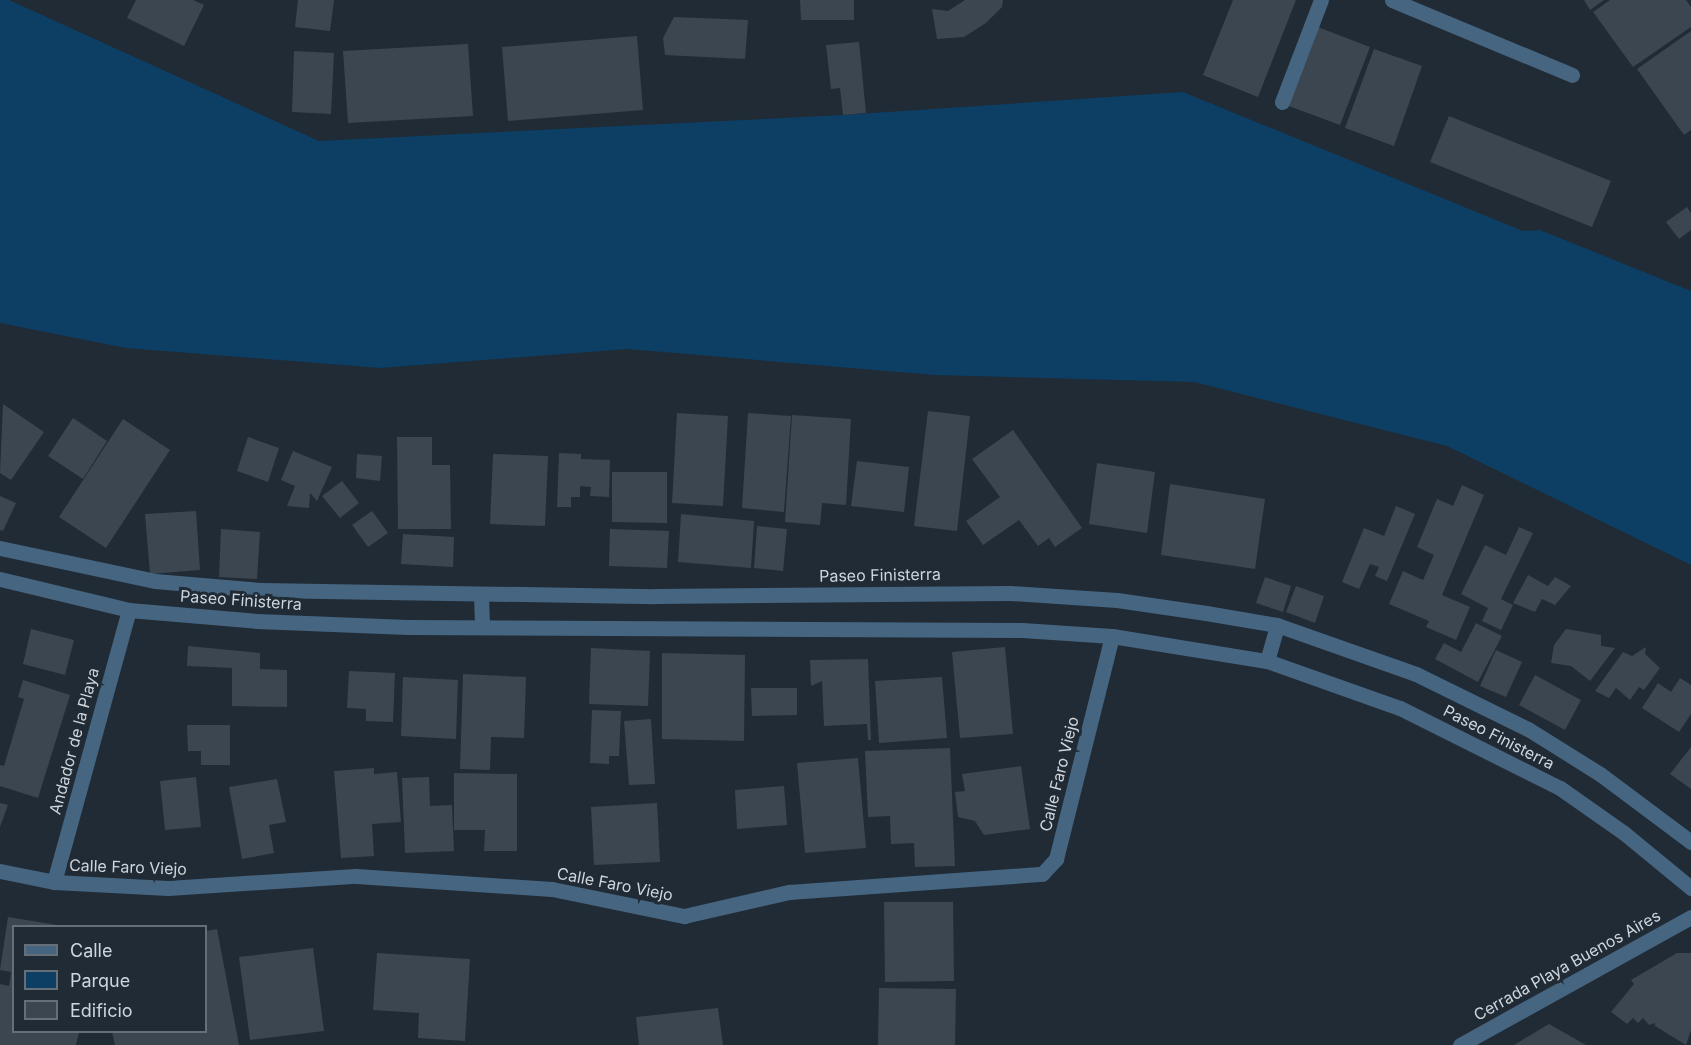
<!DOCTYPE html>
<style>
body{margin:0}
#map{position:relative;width:1691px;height:1045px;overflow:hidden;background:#202b35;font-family:Inter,sans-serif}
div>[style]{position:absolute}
.green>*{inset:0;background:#0d3e63}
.building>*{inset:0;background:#3b4651}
.street>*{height:15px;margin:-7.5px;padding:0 7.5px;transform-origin:7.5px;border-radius:7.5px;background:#466581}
span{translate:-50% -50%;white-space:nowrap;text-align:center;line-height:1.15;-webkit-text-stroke:6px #202b35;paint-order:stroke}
.street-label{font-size:16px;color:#ced5dc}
.legend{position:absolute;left:12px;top:925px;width:195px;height:108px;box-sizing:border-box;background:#202b35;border:2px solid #666f78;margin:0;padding:8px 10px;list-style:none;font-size:18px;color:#ced5dc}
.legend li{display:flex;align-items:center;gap:12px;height:30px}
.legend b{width:30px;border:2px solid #666f78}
</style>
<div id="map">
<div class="green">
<i style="clip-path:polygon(0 0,9px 0,319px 141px,843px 115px,1183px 92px,1523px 231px,1540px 230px,1691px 291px,1691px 565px,1447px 446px,1194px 382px,934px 375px,628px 349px,380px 368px,126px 348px,0 323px)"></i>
</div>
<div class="building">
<i style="clip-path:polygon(136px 0,193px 0,204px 5px,184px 46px,127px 18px)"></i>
<i style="clip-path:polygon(298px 0,334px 0,330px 31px,295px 27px)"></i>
<i style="clip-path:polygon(800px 0,854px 0,854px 20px,801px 20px)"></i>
<i style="clip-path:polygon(965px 0,1003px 0,1002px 7px,986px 23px,964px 37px,937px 39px,932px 9px,948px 11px)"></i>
<i style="clip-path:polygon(1233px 0,1296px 0,1258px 97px,1203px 75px)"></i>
<i style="clip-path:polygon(1584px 0,1604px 0,1590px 10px)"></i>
<i style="clip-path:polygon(1610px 0,1686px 0,1691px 7px,1691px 27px,1633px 67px,1593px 12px)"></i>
<i style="clip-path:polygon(674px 17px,748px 20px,745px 59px,665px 55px,663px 38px)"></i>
<i style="clip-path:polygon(1315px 26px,1370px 47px,1340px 125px,1286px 105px)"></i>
<i style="clip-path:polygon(1691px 31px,1691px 130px,1684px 135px,1637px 69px)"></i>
<i style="clip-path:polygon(637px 36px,643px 110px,508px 121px,502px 47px)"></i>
<i style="clip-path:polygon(859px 42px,866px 113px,843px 115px,840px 88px,831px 89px,826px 45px)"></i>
<i style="clip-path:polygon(468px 44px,473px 116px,348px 123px,343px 51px)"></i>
<i style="clip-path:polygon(1374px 49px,1422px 66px,1394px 146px,1345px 128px)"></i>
<i style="clip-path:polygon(294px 51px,334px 53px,331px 114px,292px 112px)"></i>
<i style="clip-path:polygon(1449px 116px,1611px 181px,1592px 227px,1430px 162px)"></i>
<i style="clip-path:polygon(1687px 207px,1691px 213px,1691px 230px,1679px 239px,1666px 222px)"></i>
<i style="clip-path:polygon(3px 404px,44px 432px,11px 480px,0 473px)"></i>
<i style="clip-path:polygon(928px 411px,970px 416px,957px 531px,914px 526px)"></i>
<i style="clip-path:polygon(677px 413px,728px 416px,723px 506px,672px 503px)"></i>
<i style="clip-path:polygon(748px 413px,791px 416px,784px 512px,742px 508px)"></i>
<i style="clip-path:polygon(792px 415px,851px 419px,846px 505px,822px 503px,820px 525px,785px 522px)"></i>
<i style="clip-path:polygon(73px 418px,107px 441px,83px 479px,48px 456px)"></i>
<i style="clip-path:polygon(123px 419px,170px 450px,106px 548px,59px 517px)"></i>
<i style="clip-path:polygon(1013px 430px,1082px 528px,1055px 547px,1049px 538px,1038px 546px,1019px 520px,983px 545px,966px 521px,1000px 497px,972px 459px)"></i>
<i style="clip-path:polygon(248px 437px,279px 448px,268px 482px,237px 471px)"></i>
<i style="clip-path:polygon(397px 437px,432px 437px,432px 465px,450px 465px,451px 529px,398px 529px)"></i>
<i style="clip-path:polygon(293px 451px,332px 467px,317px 501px,310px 493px,309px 508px,287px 506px,295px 486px,281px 480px)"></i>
<i style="clip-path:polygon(559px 453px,581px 454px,581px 459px,610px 460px,609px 497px,590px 496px,591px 487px,580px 486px,580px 497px,571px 497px,571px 507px,557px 507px)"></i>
<i style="clip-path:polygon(357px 454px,382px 456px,380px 481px,356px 478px)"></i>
<i style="clip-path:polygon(493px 454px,548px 456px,545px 526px,490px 524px)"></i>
<i style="clip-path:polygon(857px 461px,909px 467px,904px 512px,851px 506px)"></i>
<i style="clip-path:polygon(1097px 463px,1155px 472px,1147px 533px,1089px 524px)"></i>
<i style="clip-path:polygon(612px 472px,667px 472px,667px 523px,612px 522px)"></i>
<i style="clip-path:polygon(342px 481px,359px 503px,340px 518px,322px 496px)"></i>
<i style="clip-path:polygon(1170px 484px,1265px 499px,1255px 569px,1161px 555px)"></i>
<i style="clip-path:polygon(1462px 485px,1484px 495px,1442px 595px,1470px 607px,1456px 640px,1426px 627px,1429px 621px,1389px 604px,1403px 571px,1423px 580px,1434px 555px,1417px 547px,1437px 499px,1453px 506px)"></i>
<i style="clip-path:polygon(0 496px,16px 503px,3px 531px,0 530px)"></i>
<i style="clip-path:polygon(1396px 506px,1415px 514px,1387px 581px,1375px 576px,1379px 567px,1370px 564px,1359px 589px,1342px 582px,1364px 528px,1384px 536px)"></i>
<i style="clip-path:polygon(196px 511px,200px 570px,150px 574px,145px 514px)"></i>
<i style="clip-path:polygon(372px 511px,388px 533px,368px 547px,352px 525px)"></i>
<i style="clip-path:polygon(681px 514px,754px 521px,751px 568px,678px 562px)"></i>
<i style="clip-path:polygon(757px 526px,787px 529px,783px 571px,754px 568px)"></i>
<i style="clip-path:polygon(1519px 527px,1533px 533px,1501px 599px,1513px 605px,1501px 630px,1482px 621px,1488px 608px,1461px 594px,1485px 545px,1506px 555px)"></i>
<i style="clip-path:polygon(221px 529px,260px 532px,257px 579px,219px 577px)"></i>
<i style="clip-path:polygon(610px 529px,669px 531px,667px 568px,609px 566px)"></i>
<i style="clip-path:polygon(403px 534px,454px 537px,453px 567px,401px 564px)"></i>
<i style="clip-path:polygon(1528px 575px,1548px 586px,1555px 577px,1571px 586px,1555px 605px,1542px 599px,1535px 612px,1513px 603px)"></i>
<i style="clip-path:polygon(1265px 577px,1291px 586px,1283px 612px,1256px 603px)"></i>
<i style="clip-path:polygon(1296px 586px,1324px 596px,1315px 623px,1286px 612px)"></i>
<i style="clip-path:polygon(1476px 623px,1502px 636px,1478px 682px,1435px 659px,1444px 643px,1461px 652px)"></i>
<i style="clip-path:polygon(31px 629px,74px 640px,65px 675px,23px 664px)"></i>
<i style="clip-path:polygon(1566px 629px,1601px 635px,1601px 646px,1615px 648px,1590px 681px,1571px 666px,1551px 663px,1554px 645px)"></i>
<i style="clip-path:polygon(188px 646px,260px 653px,260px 669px,287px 670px,287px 707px,232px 706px,232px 668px,187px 666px)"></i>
<i style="clip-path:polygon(1005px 647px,1013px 734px,960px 738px,952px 652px)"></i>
<i style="clip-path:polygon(1646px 647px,1645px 654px,1660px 668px,1644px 690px,1639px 687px,1630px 700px,1616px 688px,1609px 698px,1595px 691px,1623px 652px,1632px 656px)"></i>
<i style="clip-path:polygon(591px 648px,650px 651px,648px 706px,589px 704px)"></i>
<i style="clip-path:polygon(1496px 650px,1522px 662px,1506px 697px,1480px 686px)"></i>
<i style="clip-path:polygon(662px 653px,745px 655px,744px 741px,662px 739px)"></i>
<i style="clip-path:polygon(868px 659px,871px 740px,868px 740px,867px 724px,824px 726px,822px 681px,811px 686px,810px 660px)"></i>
<i style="clip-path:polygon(349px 671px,395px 673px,393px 722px,366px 721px,366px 709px,347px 708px)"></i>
<i style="clip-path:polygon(463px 674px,526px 677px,524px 738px,491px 737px,490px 770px,460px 769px)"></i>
<i style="clip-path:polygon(1535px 675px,1581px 700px,1565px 730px,1519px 705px)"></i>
<i style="clip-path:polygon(403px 677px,458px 680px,456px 739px,401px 736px)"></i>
<i style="clip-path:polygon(942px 677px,947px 738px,879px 743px,875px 681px)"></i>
<i style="clip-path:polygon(1680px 678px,1691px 685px,1691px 714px,1679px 732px,1642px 708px,1658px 683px,1671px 692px)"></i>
<i style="clip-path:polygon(23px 680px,70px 695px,38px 798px,0 786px,0 765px,4px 766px,24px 699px,18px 697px)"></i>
<i style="clip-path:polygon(751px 688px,797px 688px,797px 715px,752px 716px)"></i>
<i style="clip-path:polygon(592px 710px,621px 711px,619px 756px,609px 756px,609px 764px,590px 763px)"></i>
<i style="clip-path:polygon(651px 719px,655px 784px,629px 785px,624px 721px)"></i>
<i style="clip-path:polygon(187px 725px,230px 725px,230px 765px,201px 765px,201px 751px,188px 751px)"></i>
<i style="clip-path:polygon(1691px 747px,1691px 789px,1670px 774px)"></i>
<i style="clip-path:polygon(950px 748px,955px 866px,915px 867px,914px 843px,891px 844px,890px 816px,868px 817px,865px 751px)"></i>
<i style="clip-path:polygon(858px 758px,866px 848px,805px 853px,797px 763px)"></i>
<i style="clip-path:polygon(1021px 766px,1030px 829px,984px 835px,975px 821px,958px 817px,955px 792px,965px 791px,962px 774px)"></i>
<i style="clip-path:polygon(374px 768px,374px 774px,397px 772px,401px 822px,372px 824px,374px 856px,341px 858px,334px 771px)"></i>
<i style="clip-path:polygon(454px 773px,517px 774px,517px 851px,484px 851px,485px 830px,454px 830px)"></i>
<i style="clip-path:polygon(196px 777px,201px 827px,165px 830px,160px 781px)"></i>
<i style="clip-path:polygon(429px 777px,430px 806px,452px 805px,454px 851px,405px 853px,402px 778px)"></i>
<i style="clip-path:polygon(277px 779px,286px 822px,269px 825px,274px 853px,242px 859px,229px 787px)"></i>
<i style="clip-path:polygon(784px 786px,787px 825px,737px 829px,735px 790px)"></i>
<i style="clip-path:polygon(0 803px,8px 805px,0 827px)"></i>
<i style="clip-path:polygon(657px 803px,660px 862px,594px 865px,591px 807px)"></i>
<i style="clip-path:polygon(884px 902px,953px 902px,954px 981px,885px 982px)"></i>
<i style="clip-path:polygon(8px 917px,57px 925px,14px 926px,14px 1032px,79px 1032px,76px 1045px,0 1045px,0 984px,9px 986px,11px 972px,0 970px)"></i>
<i style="clip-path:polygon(217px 929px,239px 1045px,115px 1045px,112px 1032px,206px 1032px,206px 931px)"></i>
<i style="clip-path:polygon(313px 948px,324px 1031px,250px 1040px,239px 957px)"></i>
<i style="clip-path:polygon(377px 953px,470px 959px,465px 1041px,418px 1038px,419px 1013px,373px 1010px)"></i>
<i style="clip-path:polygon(1677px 953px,1691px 953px,1691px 1030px,1686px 1045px,1655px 1026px,1655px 1023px,1649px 1025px,1643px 1018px,1638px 1023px,1633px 1018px,1627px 1024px,1611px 1012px,1634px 984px,1631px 980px)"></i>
<i style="clip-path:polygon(879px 988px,956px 989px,955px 1045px,878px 1045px)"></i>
<i style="clip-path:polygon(718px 1008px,723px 1045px,639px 1045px,636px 1017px)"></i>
<i style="clip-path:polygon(1549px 1024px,1586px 1045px,1514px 1045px)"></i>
</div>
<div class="street">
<i style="left:1392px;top:0;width:195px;rotate:22.6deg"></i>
<i style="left:1282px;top:102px;width:109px;rotate:-69.1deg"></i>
<i style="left:0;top:548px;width:158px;rotate:12deg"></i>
<i style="left:155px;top:581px;width:106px;rotate:4.9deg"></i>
<i style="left:261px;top:590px;width:394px;rotate:0.9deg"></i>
<i style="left:655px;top:596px;width:355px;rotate:-0.5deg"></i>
<i style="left:1010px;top:593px;width:107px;rotate:3.7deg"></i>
<i style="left:1117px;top:600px;width:90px;rotate:8.3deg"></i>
<i style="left:1206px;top:613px;width:72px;rotate:9.6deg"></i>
<i style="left:1277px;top:625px;width:147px;rotate:19.4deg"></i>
<i style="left:1416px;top:674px;width:125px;rotate:26.2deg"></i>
<i style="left:1528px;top:729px;width:85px;rotate:32deg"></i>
<i style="left:1600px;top:774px;width:114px;rotate:36.8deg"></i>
<i style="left:0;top:579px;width:133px;rotate:13.5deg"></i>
<i style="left:129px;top:610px;width:128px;rotate:4.9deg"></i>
<i style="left:257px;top:621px;width:150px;rotate:2.3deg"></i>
<i style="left:407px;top:627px;width:615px;rotate:0.28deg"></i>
<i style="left:1022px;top:630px;width:90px;rotate:3.8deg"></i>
<i style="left:1112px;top:636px;width:157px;rotate:9.2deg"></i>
<i style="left:1267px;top:661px;width:141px;rotate:19.5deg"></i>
<i style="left:1400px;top:708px;width:179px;rotate:26.6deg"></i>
<i style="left:1560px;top:788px;width:78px;rotate:35.1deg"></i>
<i style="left:1624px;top:833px;width:87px;rotate:39.4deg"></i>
<i style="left:481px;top:595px;width:32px;rotate:88deg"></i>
<i style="left:1267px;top:661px;width:37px;rotate:-74deg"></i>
<i style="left:0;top:871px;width:55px;rotate:11.5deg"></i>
<i style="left:54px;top:882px;width:114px;rotate:3deg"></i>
<i style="left:168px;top:888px;width:188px;rotate:-3.7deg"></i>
<i style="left:356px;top:876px;width:196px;rotate:3.8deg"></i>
<i style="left:552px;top:889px;width:135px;rotate:11.6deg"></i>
<i style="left:684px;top:916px;width:108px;rotate:-12.9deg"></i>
<i style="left:789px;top:892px;width:254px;rotate:-4.1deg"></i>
<i style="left:1042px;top:874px;width:21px;rotate:-47deg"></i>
<i style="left:1056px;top:859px;width:230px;rotate:-75.9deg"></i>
<i style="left:54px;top:882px;width:282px;rotate:-74.6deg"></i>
<i style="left:1460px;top:1045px;width:264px;rotate:-29deg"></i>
</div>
<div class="street-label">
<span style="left:880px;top:575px;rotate:-1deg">Paseo Finisterra</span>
<span style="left:241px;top:600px;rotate:4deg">Paseo Finisterra</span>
<span style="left:1499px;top:737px;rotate:27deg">Paseo Finisterra</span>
<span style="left:74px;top:741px;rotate:-75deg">Andador de la Playa</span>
<span style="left:1059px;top:774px;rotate:-76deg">Calle Faro Viejo</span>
<span style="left:128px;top:867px;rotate:2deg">Calle Faro Viejo</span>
<span style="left:615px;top:884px;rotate:11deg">Calle Faro Viejo</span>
<span style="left:1567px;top:965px;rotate:-29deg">Cerrada Playa Buenos Aires</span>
</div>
<ul class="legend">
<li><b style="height:8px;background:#466581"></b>Calle</li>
<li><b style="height:16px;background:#0d3e63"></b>Parque</li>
<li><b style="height:16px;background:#3b4651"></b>Edificio</li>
</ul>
</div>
